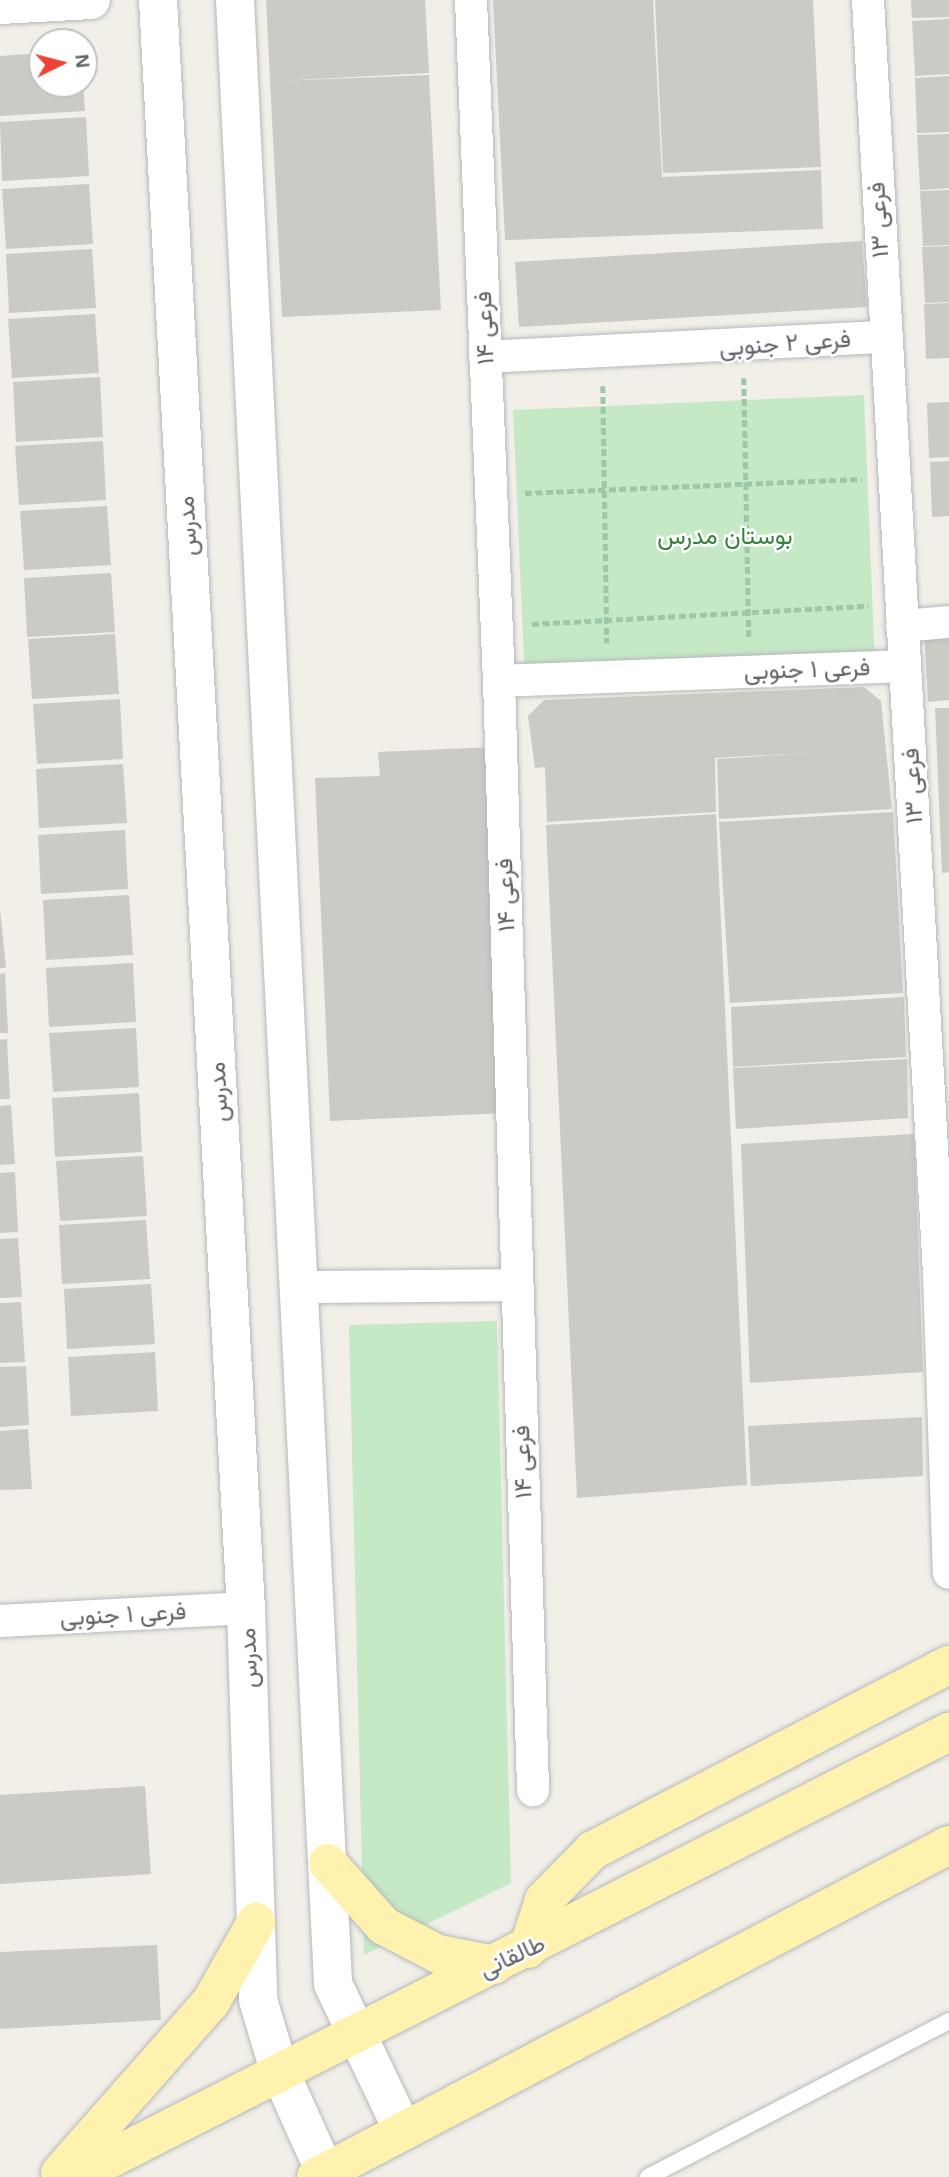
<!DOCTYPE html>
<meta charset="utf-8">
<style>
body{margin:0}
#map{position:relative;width:949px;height:2177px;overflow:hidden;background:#f1efe8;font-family:Helvetica,Vazirmatn,sans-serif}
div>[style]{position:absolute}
.green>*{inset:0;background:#c5e8c5}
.building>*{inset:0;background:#cccac5}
.path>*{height:4.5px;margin-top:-2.25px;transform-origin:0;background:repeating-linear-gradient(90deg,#9cc7a9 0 7px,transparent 0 10.5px)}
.roads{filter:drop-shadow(0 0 2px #b5b8bc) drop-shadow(0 0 2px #b5b8bc)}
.lane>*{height:16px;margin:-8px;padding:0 8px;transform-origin:8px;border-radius:8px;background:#fff}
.street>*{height:32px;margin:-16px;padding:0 16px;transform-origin:16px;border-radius:16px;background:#fff}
.secondary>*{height:38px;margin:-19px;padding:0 19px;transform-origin:19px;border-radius:19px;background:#fff}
.primary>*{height:38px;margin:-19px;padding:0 19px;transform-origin:19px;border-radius:19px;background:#fff2af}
span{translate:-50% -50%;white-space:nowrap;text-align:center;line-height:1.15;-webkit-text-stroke:5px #fff;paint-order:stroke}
.street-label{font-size:24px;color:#5f6368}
.park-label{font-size:24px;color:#348238}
.north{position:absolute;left:28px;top:28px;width:70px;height:70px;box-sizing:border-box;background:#fff;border:2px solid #bfc1c3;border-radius:50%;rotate:84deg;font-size:19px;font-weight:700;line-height:28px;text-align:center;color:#5f6368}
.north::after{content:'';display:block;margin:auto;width:24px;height:32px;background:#ea4335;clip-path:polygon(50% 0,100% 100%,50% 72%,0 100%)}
</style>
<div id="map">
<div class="green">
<i style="clip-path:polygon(864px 395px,875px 667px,525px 683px,513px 410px)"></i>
<i style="clip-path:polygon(497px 1321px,511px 1883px,364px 1955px,349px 1325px)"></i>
</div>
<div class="building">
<i style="clip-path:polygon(266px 0,425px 0,429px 73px,277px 81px,429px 75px,441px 310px,282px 317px)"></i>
<i style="clip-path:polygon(493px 0,653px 0,662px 177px,821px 170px,823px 229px,505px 240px)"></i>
<i style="clip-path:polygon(655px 0,813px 0,821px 167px,663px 173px)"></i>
<i style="clip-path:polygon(911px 0,949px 0,949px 17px,912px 18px)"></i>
<i style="clip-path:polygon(949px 19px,949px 74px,915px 76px,912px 21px)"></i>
<i style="clip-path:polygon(42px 53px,42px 84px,83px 84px,85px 111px,0 116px,0 56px)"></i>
<i style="clip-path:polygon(949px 76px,949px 132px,917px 133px,915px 78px)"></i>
<i style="clip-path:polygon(86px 117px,89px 176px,2px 181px,0 122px)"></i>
<i style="clip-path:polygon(949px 134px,949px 188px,920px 190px,917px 135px)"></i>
<i style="clip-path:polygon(89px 184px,93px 244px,6px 249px,2px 189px)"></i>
<i style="clip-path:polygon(949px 190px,949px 245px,923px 246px,920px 191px)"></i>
<i style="clip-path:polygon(862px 241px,867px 307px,519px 327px,515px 262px)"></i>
<i style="clip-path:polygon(949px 246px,949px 302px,925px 303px,922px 247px)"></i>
<i style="clip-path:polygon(92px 249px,96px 308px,9px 313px,6px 254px)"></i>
<i style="clip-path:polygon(949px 303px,949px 358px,926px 359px,924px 304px)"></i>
<i style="clip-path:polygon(95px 314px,99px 373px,12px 378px,8px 319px)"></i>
<i style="clip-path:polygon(100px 377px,103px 437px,16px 442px,13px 382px)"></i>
<i style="clip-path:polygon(949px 402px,949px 457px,929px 458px,927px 403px)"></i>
<i style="clip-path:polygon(103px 441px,106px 500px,19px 505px,15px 446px)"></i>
<i style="clip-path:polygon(949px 461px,949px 516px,932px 517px,930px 462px)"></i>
<i style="clip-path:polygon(107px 506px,111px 565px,24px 570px,20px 511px)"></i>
<i style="clip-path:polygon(111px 573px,115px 632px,27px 637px,24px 578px)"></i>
<i style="clip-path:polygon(949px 628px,949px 700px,928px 702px,924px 630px)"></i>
<i style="clip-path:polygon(115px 634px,119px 694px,32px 699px,28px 639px)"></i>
<i style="clip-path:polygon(864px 687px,881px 701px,892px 809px,719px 819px,717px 759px,823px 752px,715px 758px,716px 812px,547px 822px,545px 767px,535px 768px,528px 716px,544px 700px)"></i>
<i style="clip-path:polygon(120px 699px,123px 759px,37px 764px,33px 704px)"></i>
<i style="clip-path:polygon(935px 708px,949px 708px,949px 872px,942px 873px)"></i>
<i style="clip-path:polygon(493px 747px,507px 1113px,330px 1121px,315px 778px,380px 776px,378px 752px)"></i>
<i style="clip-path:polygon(123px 764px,127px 823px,39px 828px,36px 769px)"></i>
<i style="clip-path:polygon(893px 812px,903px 993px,730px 1003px,719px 822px)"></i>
<i style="clip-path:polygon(716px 814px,747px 1485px,577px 1498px,546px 825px)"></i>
<i style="clip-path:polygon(125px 830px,128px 889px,41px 894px,38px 835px)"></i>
<i style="clip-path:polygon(129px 895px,133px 955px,46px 960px,43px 900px)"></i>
<i style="clip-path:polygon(0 909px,6px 968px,0 968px)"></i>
<i style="clip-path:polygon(133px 963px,136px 1022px,49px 1027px,46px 968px)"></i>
<i style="clip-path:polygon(5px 973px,8px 1033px,0 1033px,0 974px)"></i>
<i style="clip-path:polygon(904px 997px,906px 1057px,733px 1067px,731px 1007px)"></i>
<i style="clip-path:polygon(136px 1028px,139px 1087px,53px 1092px,49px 1033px)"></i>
<i style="clip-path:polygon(7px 1039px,10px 1099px,0 1099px,0 1040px)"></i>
<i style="clip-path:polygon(907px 1059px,908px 1118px,736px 1129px,733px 1068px)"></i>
<i style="clip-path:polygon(139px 1093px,142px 1152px,55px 1157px,52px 1098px)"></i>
<i style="clip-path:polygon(11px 1105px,15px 1164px,0 1165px,0 1106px)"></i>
<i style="clip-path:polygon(914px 1134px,923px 1372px,750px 1383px,741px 1144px)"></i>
<i style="clip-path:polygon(143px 1156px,147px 1216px,60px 1221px,56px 1161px)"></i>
<i style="clip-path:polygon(15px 1172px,18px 1232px,0 1233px,0 1173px)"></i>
<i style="clip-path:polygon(146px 1220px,150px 1279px,62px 1284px,59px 1225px)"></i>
<i style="clip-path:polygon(18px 1238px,22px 1297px,0 1298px,0 1239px)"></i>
<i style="clip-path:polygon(151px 1284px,155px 1344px,67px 1349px,64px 1289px)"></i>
<i style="clip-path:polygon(21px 1302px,25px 1362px,0 1363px,0 1303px)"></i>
<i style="clip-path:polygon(155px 1352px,158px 1411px,71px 1416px,68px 1357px)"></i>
<i style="clip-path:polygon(26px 1366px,29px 1425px,0 1427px,0 1367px)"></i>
<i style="clip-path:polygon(922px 1417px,923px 1476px,751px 1486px,748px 1426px)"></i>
<i style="clip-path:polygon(28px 1429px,32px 1489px,0 1490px,0 1431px)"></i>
<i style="clip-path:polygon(145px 1786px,151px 1874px,0 1884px,0 1795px)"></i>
<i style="clip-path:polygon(157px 1945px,161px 2020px,0 2029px,0 1952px)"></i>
</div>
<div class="path">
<i style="left:744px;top:378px;width:260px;rotate:88.9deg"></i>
<i style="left:603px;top:386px;width:257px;rotate:89.1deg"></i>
<i style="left:525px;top:493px;width:337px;rotate:-2.4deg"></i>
<i style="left:532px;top:624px;width:337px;rotate:-3.1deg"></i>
</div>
<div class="roads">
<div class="lane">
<i style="left:648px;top:2177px;width:339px;rotate:-27.4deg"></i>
</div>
<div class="street">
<i style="left:471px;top:0;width:682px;rotate:87.65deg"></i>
<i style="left:499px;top:681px;width:1110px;rotate:88.24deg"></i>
<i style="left:868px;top:0;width:1277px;rotate:86.81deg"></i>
<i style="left:939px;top:1275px;width:298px;rotate:88.1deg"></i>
<i style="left:485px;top:357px;width:400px;rotate:-2.9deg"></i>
<i style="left:902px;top:626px;width:47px;rotate:-4.9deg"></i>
<i style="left:499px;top:681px;width:406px;rotate:-2.1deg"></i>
<i style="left:302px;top:1287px;width:214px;rotate:-0.5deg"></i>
<i style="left:0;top:1621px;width:246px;rotate:-3deg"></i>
</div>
<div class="secondary">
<i style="left:158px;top:0;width:1610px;rotate:86.87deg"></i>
<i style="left:246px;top:1608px;width:392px;rotate:88.2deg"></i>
<i style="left:258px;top:2000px;width:73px;rotate:73.3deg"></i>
<i style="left:279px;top:2070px;width:112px;rotate:65.7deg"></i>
<i style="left:235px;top:0;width:1986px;rotate:87.17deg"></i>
<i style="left:333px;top:1984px;width:163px;rotate:64.5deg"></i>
<i style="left:0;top:5px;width:91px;rotate:-3.1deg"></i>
</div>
<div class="primary">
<i style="left:328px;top:1863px;width:84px;rotate:48.4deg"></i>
<i style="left:384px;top:1926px;width:61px;rotate:27.4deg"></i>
<i style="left:438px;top:1954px;width:57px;rotate:11.1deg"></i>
<i style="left:528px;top:1949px;width:52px;rotate:-71.9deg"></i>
<i style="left:544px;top:1900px;width:70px;rotate:-45.6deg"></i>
<i style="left:593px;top:1850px;width:401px;rotate:-27.5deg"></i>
<i style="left:60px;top:2173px;width:228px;rotate:-48.6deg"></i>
<i style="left:211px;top:2002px;width:92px;rotate:-60.6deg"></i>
<i style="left:74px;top:2177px;width:982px;rotate:-26.96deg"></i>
<i style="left:316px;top:2177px;width:715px;rotate:-27.68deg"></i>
</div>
</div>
<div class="street-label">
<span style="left:878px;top:220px;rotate:-93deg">فرعی ۱۳</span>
<span style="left:484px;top:328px;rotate:-92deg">فرعی ۱۴</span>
<span style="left:785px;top:343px;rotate:-4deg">فرعی ۲ جنوبی</span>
<span style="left:187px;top:526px;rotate:-93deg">مدرس</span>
<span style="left:807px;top:669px;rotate:-2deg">فرعی ۱ جنوبی</span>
<span style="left:912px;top:786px;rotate:-93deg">فرعی ۱۳</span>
<span style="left:505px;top:895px;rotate:-92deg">فرعی ۱۴</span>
<span style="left:218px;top:1092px;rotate:-93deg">مدرس</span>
<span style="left:522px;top:1462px;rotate:-92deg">فرعی ۱۴</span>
<span style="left:123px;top:1614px;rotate:-3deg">فرعی ۱ جنوبی</span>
<span style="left:248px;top:1658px;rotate:-92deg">مدرس</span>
<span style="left:512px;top:1956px;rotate:-25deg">طالقانی</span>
</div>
<div class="park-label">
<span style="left:725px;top:536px">بوستان مدرس</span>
</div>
<div class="north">N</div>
</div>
